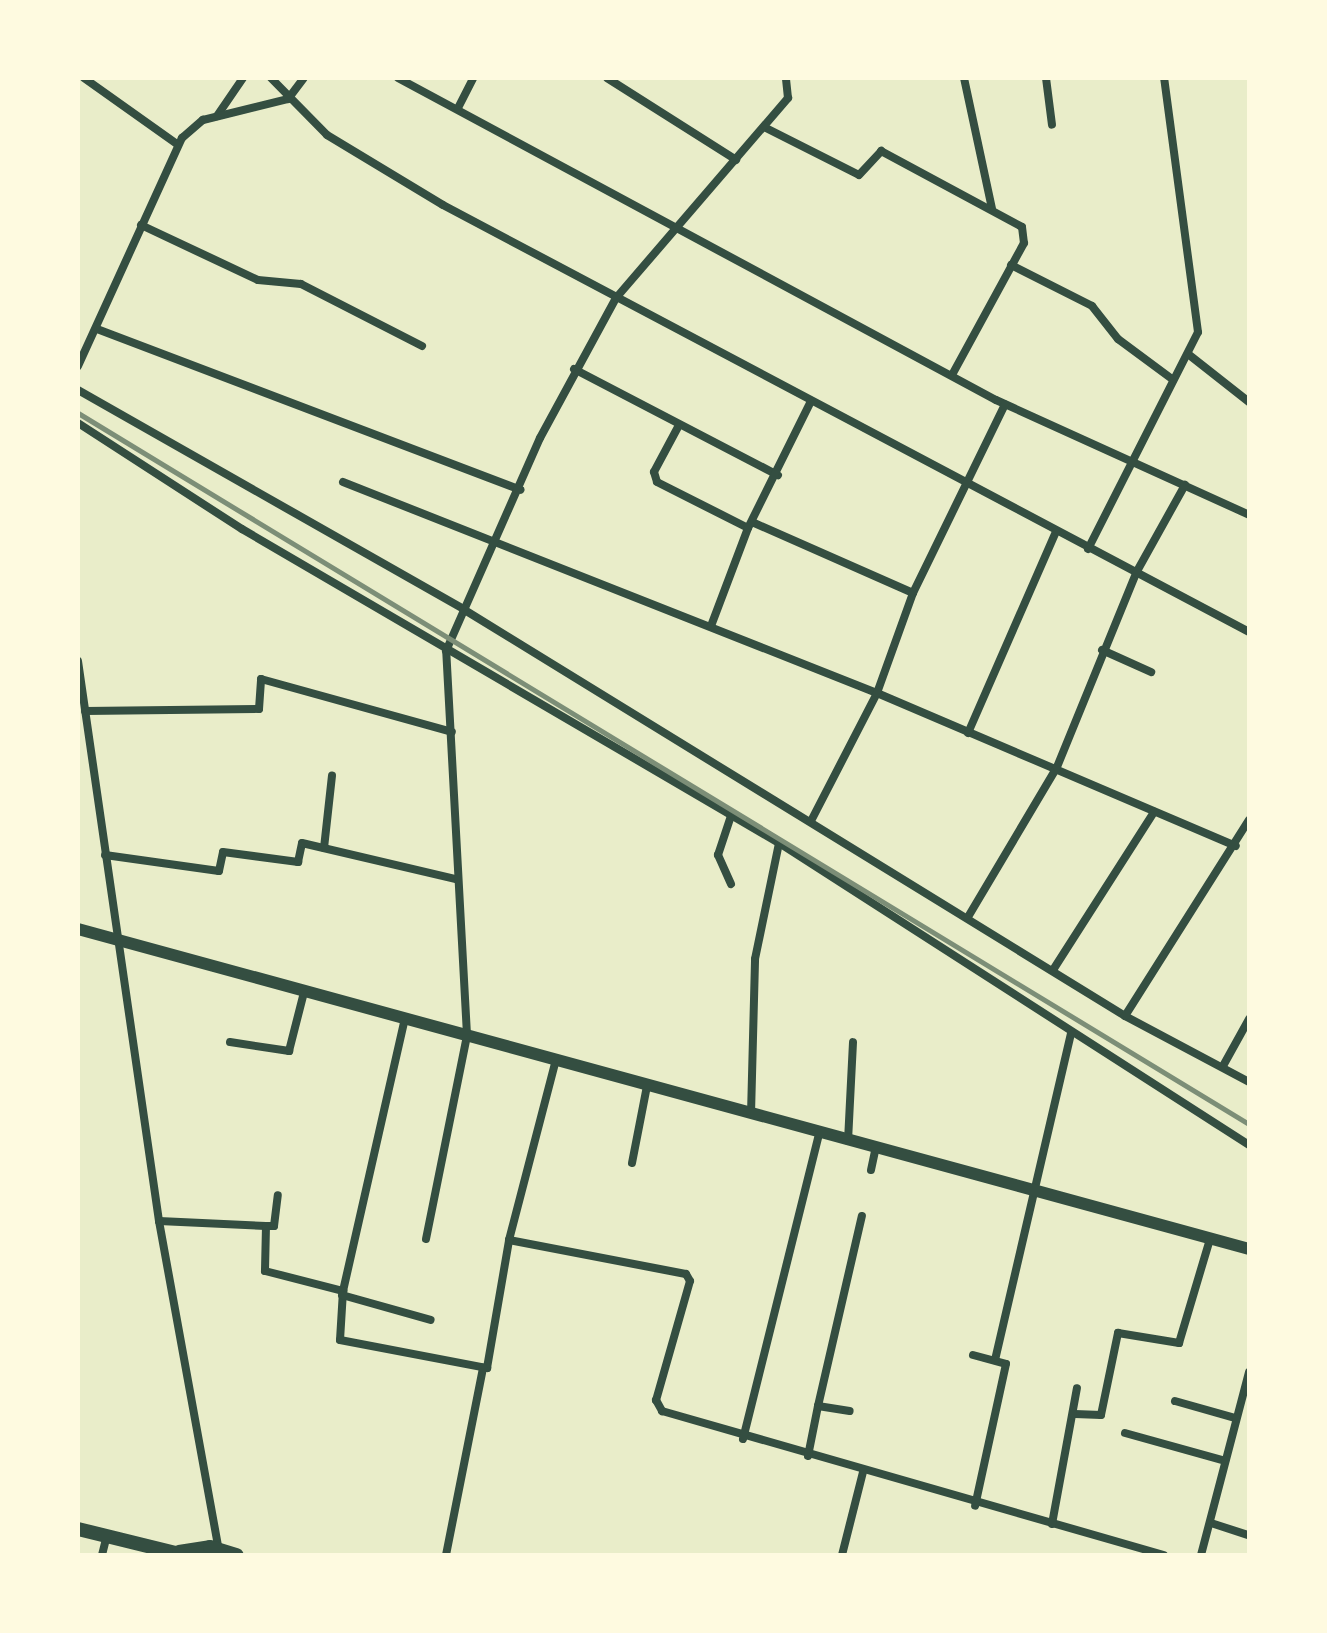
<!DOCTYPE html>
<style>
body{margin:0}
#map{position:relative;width:1327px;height:1633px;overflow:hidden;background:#e9edc9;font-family:Cabin,sans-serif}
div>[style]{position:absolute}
.minor>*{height:8px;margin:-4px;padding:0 4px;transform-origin:4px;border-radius:4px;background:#344e41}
.tertiary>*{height:12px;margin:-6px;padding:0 6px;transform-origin:6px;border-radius:6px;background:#344e41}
.secondary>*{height:14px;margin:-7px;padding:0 7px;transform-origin:7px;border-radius:7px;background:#344e41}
.rail>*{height:5px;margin:-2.5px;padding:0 2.5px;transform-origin:2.5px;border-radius:2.5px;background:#7c8e77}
span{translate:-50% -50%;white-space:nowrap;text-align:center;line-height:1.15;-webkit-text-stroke:6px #fefae0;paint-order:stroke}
.frame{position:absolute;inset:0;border:80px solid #fefae0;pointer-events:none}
</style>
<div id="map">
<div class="minor">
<i style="left:84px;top:78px;width:114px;rotate:35.4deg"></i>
<i style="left:271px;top:78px;width:80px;rotate:45.5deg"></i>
<i style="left:327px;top:135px;width:135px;rotate:31.1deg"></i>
<i style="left:443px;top:205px;width:912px;rotate:27.91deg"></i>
<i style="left:398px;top:78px;width:679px;rotate:28.3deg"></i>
<i style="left:996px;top:400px;width:278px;rotate:24.4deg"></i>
<i style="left:607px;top:78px;width:153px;rotate:32.4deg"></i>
<i style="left:964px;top:78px;width:134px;rotate:77.9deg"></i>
<i style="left:1046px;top:78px;width:47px;rotate:82.7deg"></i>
<i style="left:458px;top:108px;width:34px;rotate:-63deg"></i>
<i style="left:217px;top:116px;width:46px;rotate:-55.6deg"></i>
<i style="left:764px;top:127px;width:106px;rotate:26.8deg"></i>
<i style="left:859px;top:175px;width:33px;rotate:-47deg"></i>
<i style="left:881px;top:151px;width:160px;rotate:28.3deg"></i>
<i style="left:1022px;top:227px;width:16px;rotate:83deg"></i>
<i style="left:1024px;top:243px;width:150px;rotate:118.6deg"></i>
<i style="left:141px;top:225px;width:129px;rotate:25.2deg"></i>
<i style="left:258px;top:280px;width:43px;rotate:5.3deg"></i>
<i style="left:301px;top:284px;width:136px;rotate:27.1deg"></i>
<i style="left:1011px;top:265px;width:91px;rotate:26.8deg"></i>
<i style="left:1092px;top:306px;width:42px;rotate:51.8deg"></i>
<i style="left:1118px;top:339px;width:67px;rotate:36.5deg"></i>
<i style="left:97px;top:329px;width:453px;rotate:20.8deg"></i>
<i style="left:1188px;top:354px;width:78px;rotate:38.2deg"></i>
<i style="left:78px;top:366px;width:251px;rotate:-65.5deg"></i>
<i style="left:182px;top:138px;width:28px;rotate:-41deg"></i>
<i style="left:203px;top:120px;width:88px;rotate:-13.9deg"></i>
<i style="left:288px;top:99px;width:26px;rotate:-53deg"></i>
<i style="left:574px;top:369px;width:230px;rotate:27.5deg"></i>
<i style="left:78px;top:390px;width:443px;rotate:29.6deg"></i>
<i style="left:463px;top:609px;width:777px;rotate:31.58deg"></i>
<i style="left:1125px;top:1016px;width:140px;rotate:28deg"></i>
<i style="left:78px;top:423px;width:195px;rotate:32.9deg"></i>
<i style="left:242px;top:529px;width:622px;rotate:30.32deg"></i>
<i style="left:779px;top:843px;width:559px;rotate:32.72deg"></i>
<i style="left:678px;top:427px;width:51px;rotate:118.1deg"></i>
<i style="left:654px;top:472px;width:10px;rotate:73deg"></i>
<i style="left:657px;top:482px;width:102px;rotate:26.8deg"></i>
<i style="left:343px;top:482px;width:574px;rotate:21.56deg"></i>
<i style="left:877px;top:693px;width:390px;rotate:23.1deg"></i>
<i style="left:752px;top:522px;width:176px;rotate:23.8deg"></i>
<i style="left:1088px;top:549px;width:243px;rotate:-63.1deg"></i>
<i style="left:1198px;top:332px;width:256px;rotate:-97.6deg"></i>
<i style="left:711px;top:626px;width:105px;rotate:-69.3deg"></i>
<i style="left:748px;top:528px;width:140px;rotate:-63.6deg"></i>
<i style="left:1102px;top:650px;width:54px;rotate:24.2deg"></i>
<i style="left:78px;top:661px;width:566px;rotate:81.77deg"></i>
<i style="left:159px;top:1221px;width:334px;rotate:79.7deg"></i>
<i style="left:85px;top:711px;width:174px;rotate:-0.7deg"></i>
<i style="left:259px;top:709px;width:30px;rotate:-86deg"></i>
<i style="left:261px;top:679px;width:198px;rotate:15.5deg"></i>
<i style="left:968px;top:733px;width:219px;rotate:-66.4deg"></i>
<i style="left:811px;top:821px;width:144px;rotate:-62.7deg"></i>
<i style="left:877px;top:693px;width:106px;rotate:-70.2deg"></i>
<i style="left:913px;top:593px;width:210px;rotate:-64deg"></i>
<i style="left:324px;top:848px;width:73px;rotate:-83.7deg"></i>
<i style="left:105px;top:855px;width:115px;rotate:8deg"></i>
<i style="left:219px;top:871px;width:19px;rotate:-78deg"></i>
<i style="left:223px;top:852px;width:76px;rotate:7.6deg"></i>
<i style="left:298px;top:862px;width:19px;rotate:-78deg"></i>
<i style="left:302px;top:843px;width:157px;rotate:13.2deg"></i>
<i style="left:731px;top:884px;width:32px;rotate:-114deg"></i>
<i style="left:718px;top:855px;width:41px;rotate:-71.6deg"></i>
<i style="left:968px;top:917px;width:174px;rotate:-59.3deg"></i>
<i style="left:1057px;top:767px;width:209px;rotate:-67.8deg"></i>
<i style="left:1136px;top:573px;width:101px;rotate:-60.9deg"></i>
<i style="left:1053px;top:970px;width:188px;rotate:-57.4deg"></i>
<i style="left:1125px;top:1016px;width:232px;rotate:-57.7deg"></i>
<i style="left:230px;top:1042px;width:60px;rotate:8.7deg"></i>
<i style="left:289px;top:1051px;width:61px;rotate:-75.7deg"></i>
<i style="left:1223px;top:1066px;width:54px;rotate:-61deg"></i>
<i style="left:751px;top:1114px;width:155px;rotate:-88.5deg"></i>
<i style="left:755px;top:959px;width:118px;rotate:-78.3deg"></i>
<i style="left:848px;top:1141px;width:99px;rotate:-87.1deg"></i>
<i style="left:632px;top:1163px;width:78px;rotate:-79deg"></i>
<i style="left:871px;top:1170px;width:19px;rotate:-78deg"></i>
<i style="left:159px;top:1221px;width:107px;rotate:2.7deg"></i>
<i style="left:266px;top:1226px;width:45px;rotate:91.3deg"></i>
<i style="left:265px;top:1271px;width:81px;rotate:14.4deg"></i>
<i style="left:343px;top:1291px;width:279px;rotate:-77.2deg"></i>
<i style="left:266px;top:1226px;width:8px"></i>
<i style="left:274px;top:1226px;width:31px;rotate:-83deg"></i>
<i style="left:426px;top:1239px;width:208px;rotate:-78.6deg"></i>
<i style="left:467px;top:1035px;width:385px;rotate:-93.1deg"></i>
<i style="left:446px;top:651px;width:233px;rotate:-66.2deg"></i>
<i style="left:540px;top:438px;width:159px;rotate:-61.5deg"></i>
<i style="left:616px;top:298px;width:264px;rotate:-49.3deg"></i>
<i style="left:788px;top:98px;width:20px;rotate:-96deg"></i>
<i style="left:509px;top:1240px;width:180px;rotate:10.9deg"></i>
<i style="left:686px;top:1274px;width:8px;rotate:60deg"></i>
<i style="left:690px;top:1281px;width:124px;rotate:105.9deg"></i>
<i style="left:656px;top:1400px;width:13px;rotate:61deg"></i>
<i style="left:662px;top:1411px;width:522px;rotate:16.01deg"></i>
<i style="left:343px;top:1291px;width:49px;rotate:93.5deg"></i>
<i style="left:340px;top:1340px;width:150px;rotate:10.8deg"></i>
<i style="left:487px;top:1368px;width:130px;rotate:-80.2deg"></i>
<i style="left:509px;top:1240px;width:187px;rotate:-75.4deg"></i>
<i style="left:342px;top:1295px;width:92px;rotate:15.7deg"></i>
<i style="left:973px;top:1355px;width:34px;rotate:15deg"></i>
<i style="left:1006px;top:1364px;width:145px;rotate:102.3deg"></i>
<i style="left:995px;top:1360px;width:336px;rotate:-76.9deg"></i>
<i style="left:1175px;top:1401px;width:62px;rotate:15.8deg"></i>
<i style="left:818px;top:1406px;width:195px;rotate:-77deg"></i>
<i style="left:1075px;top:1414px;width:26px;rotate:2deg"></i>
<i style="left:1101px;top:1415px;width:84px;rotate:-78.3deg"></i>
<i style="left:1118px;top:1333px;width:62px;rotate:9.3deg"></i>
<i style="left:1179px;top:1343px;width:109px;rotate:-73.4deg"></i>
<i style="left:1125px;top:1433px;width:104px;rotate:15.6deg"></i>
<i style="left:743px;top:1439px;width:313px;rotate:-76deg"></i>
<i style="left:808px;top:1456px;width:51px;rotate:-78.7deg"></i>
<i style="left:818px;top:1406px;width:32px;rotate:9deg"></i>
<i style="left:1211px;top:1523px;width:40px;rotate:18deg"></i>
<i style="left:1052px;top:1524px;width:138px;rotate:-79.6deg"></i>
<i style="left:102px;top:1555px;width:21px;rotate:-76deg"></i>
<i style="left:446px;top:1555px;width:191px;rotate:-78.8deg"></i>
<i style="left:842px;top:1555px;width:86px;rotate:-75.8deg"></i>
<i style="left:1201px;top:1555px;width:189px;rotate:-75.3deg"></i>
</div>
<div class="tertiary">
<i style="left:78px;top:929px;width:1214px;rotate:15.28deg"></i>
</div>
<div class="secondary">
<i style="left:78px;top:1529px;width:109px;rotate:13.8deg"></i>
<i style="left:179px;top:1552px;width:31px;rotate:-9deg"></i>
<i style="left:210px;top:1547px;width:28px;rotate:17deg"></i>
</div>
<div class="rail">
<i style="left:78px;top:413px;width:1370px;rotate:31.27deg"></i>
</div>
<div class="frame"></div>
</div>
